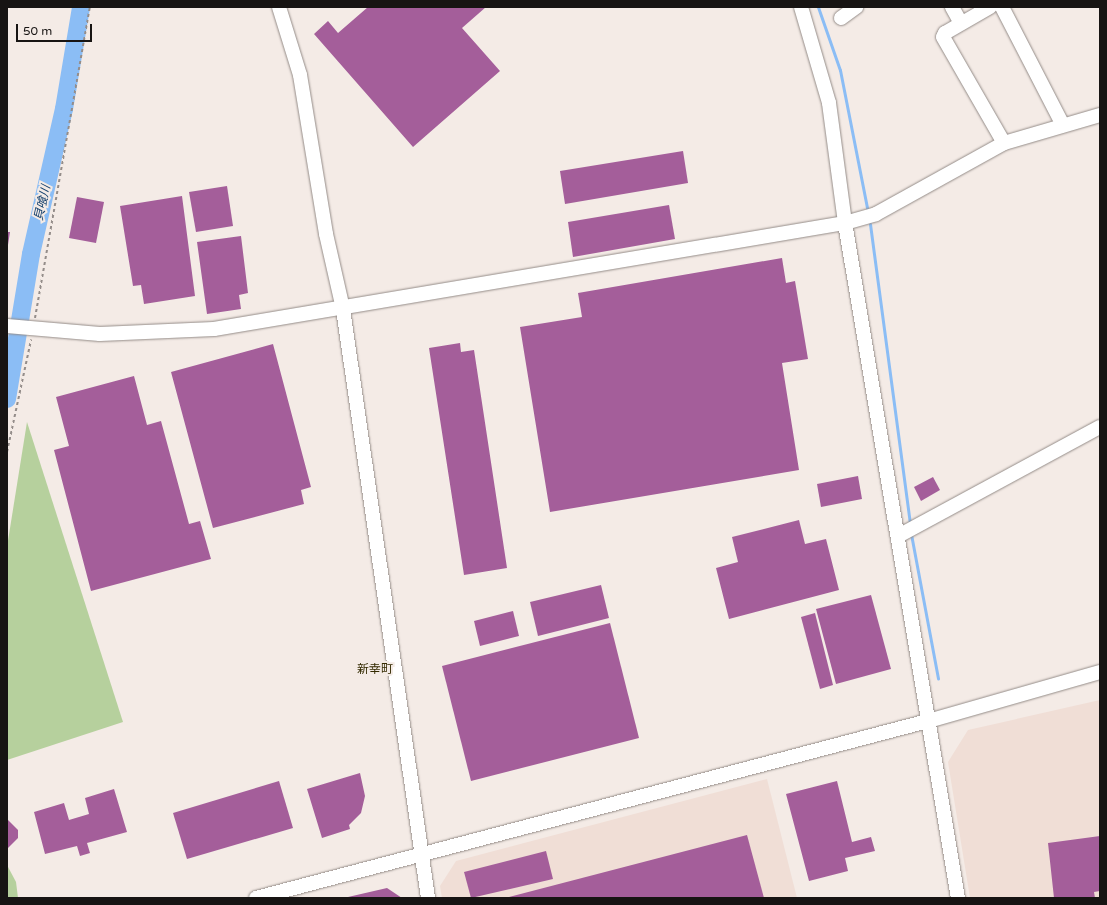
<!DOCTYPE html>
<meta charset="utf-8">
<style>
body{margin:0}
#map{position:relative;width:1107px;height:905px;overflow:hidden;background:#f4ebe6;font-family:"Varela Round","Noto Sans JP",sans-serif}
div>[style]{position:absolute}
.built>*{inset:0;background:#f0ded6}
.green>*{inset:0;background:#b6d09d}
.stream>*{height:3px;margin:-1.5px;padding:0 1.5px;transform-origin:1.5px;border-radius:1.5px;background:#8bbdf5}
.river>*{height:18px;margin:-9px;padding:0 9px;transform-origin:9px;border-radius:9px;background:#8bbdf5}
.building>*{inset:0;background:#a45e9a}
.path>*{height:2px;margin-top:-1px;transform-origin:0;background:repeating-linear-gradient(90deg,#948d8a 0 3px,transparent 0 6px)}
.roads{filter:drop-shadow(0 0 1px #948c88) drop-shadow(0 0 1px #948c88)}
.minor>*{height:14px;margin:-7px;padding:0 7px;transform-origin:7px;border-radius:7px;background:#fff}
span{translate:-50% -50%;white-space:nowrap;text-align:center;line-height:1.15;-webkit-text-stroke:4px #f4ebe6;paint-order:stroke}
.water-label{font-size:12px;color:#15416e;font-style:italic}
.neighbourhood-label{font-size:12px;color:#332a00}
.frame{position:absolute;inset:0;border:8px solid #171413;pointer-events:none}
.scale{position:absolute;left:16px;top:24px;width:76px;height:18px;box-sizing:border-box;border:2px solid #171413;border-top:0;padding-left:5px;font-size:12px;line-height:14px;white-space:nowrap;color:#171413;-webkit-text-stroke:3px #f4ebe6;paint-order:stroke}
</style>
<div id="map">
<div class="built">
<i style="clip-path:polygon(1100px 700px,1100px 898px,970px 898px,948px 762px,968px 730px)"></i>
<i style="clip-path:polygon(767px 779px,797px 898px,442px 898px,440px 886px,456px 861px)"></i>
</div>
<div class="green">
<i style="clip-path:polygon(27px 422px,123px 722px,7px 760px,7px 547px)"></i>
<i style="clip-path:polygon(7px 865px,16px 882px,18px 898px,7px 898px)"></i>
</div>
<div class="stream">
<i style="left:818px;top:7px;width:67px;rotate:70.8deg"></i>
<i style="left:840px;top:70px;width:146px;rotate:78.9deg"></i>
<i style="left:870px;top:224px;width:304px;rotate:82.4deg"></i>
<i style="left:911px;top:534px;width:147px;rotate:79.4deg"></i>
</div>
<div class="river">
<i style="left:7px;top:399px;width:147px;rotate:-80.6deg"></i>
<i style="left:31px;top:254px;width:149px;rotate:-77.2deg"></i>
<i style="left:64px;top:109px;width:103px;rotate:-80.5deg"></i>
</div>
<div class="building">
<i style="clip-path:polygon(368px 7px,486px 7px,462px 28px,500px 71px,413px 147px,314px 34px,328px 21px,338px 33px)"></i>
<i style="clip-path:polygon(683px 151px,688px 183px,565px 204px,560px 171px)"></i>
<i style="clip-path:polygon(227px 186px,233px 226px,196px 232px,189px 192px)"></i>
<i style="clip-path:polygon(182px 196px,195px 296px,144px 304px,141px 285px,133px 286px,120px 206px)"></i>
<i style="clip-path:polygon(77px 197px,104px 202px,96px 243px,69px 238px)"></i>
<i style="clip-path:polygon(669px 205px,675px 239px,573px 257px,568px 222px)"></i>
<i style="clip-path:polygon(7px 232px,10px 232px,8px 245px,7px 245px)"></i>
<i style="clip-path:polygon(241px 236px,248px 293px,239px 295px,241px 309px,207px 314px,197px 242px)"></i>
<i style="clip-path:polygon(782px 258px,786px 283px,795px 281px,808px 359px,782px 363px,799px 470px,550px 512px,520px 327px,582px 317px,578px 293px)"></i>
<i style="clip-path:polygon(460px 343px,461px 352px,474px 350px,507px 568px,464px 575px,429px 348px)"></i>
<i style="clip-path:polygon(273px 344px,311px 487px,301px 490px,304px 504px,213px 528px,171px 372px)"></i>
<i style="clip-path:polygon(134px 376px,147px 425px,161px 421px,189px 524px,200px 521px,211px 559px,91px 591px,54px 450px,69px 446px,56px 397px)"></i>
<i style="clip-path:polygon(858px 476px,862px 499px,821px 507px,817px 484px)"></i>
<i style="clip-path:polygon(933px 477px,940px 490px,921px 501px,914px 487px)"></i>
<i style="clip-path:polygon(799px 520px,805px 544px,826px 539px,839px 590px,729px 619px,716px 568px,738px 562px,732px 537px)"></i>
<i style="clip-path:polygon(601px 585px,609px 618px,538px 636px,530px 602px)"></i>
<i style="clip-path:polygon(871px 595px,891px 669px,836px 684px,816px 609px)"></i>
<i style="clip-path:polygon(513px 611px,519px 636px,480px 646px,474px 621px)"></i>
<i style="clip-path:polygon(815px 613px,833px 685px,820px 689px,801px 617px)"></i>
<i style="clip-path:polygon(610px 623px,639px 738px,471px 781px,442px 666px)"></i>
<i style="clip-path:polygon(360px 773px,365px 796px,361px 813px,349px 825px,350px 829px,322px 838px,307px 789px)"></i>
<i style="clip-path:polygon(279px 781px,293px 828px,187px 859px,173px 813px)"></i>
<i style="clip-path:polygon(837px 781px,852px 842px,871px 837px,875px 851px,845px 858px,848px 871px,809px 881px,786px 794px)"></i>
<i style="clip-path:polygon(114px 789px,127px 832px,87px 843px,90px 853px,80px 856px,77px 846px,45px 854px,34px 812px,64px 803px,69px 820px,89px 814px,85px 798px)"></i>
<i style="clip-path:polygon(7px 819px,18px 830px,18px 838px,7px 849px)"></i>
<i style="clip-path:polygon(747px 835px,764px 898px,509px 898px,509px 897px)"></i>
<i style="clip-path:polygon(1100px 836px,1100px 891px,1094px 892px,1095px 898px,1054px 898px,1048px 843px)"></i>
<i style="clip-path:polygon(546px 851px,553px 879px,471px 898px,464px 872px)"></i>
<i style="clip-path:polygon(387px 888px,402px 898px,348px 898px,348px 897px)"></i>
</div>
<div class="path">
<i style="left:35px;top:318px;width:316px;rotate:-80deg"></i>
<i style="left:7px;top:452px;width:115px;rotate:-77.9deg"></i>
</div>
<div class="roads">
<div class="minor">
<i style="left:279px;top:7px;width:71px;rotate:72.8deg"></i>
<i style="left:300px;top:75px;width:161px;rotate:80.7deg"></i>
<i style="left:326px;top:234px;width:77px;rotate:77.2deg"></i>
<i style="left:343px;top:309px;width:595px;rotate:81.79deg"></i>
<i style="left:801px;top:7px;width:100px;rotate:73.7deg"></i>
<i style="left:829px;top:103px;width:121px;rotate:82.4deg"></i>
<i style="left:845px;top:223px;width:684px;rotate:80.5deg"></i>
<i style="left:952px;top:7px;width:18px;rotate:61deg"></i>
<i style="left:990px;top:7px;width:52px;rotate:150deg"></i>
<i style="left:945px;top:33px;width:4px;rotate:117deg"></i>
<i style="left:943px;top:37px;width:122px;rotate:60.1deg"></i>
<i style="left:1002px;top:7px;width:133px;rotate:62.7deg"></i>
<i style="left:841px;top:18px;width:19px;rotate:-36deg"></i>
<i style="left:7px;top:326px;width:93px;rotate:4.9deg"></i>
<i style="left:100px;top:334px;width:114px;rotate:-2.5deg"></i>
<i style="left:214px;top:329px;width:640px;rotate:-9.54deg"></i>
<i style="left:845px;top:223px;width:32px;rotate:-16deg"></i>
<i style="left:876px;top:214px;width:146px;rotate:-29deg"></i>
<i style="left:1004px;top:143px;width:100px;rotate:-16.3deg"></i>
<i style="left:900px;top:535px;width:227px;rotate:-28.4deg"></i>
<i style="left:256px;top:898px;width:695px;rotate:-14.76deg"></i>
<i style="left:928px;top:721px;width:179px;rotate:-15.9deg"></i>
</div>
</div>
<div class="water-label">
<span style="left:43px;top:203px;rotate:-77deg">貝喰川</span>
</div>
<div class="neighbourhood-label">
<span style="left:375px;top:670px">新幸町</span>
</div>
<div class="frame"></div>
<div class="scale">50 m</div>
</div>
